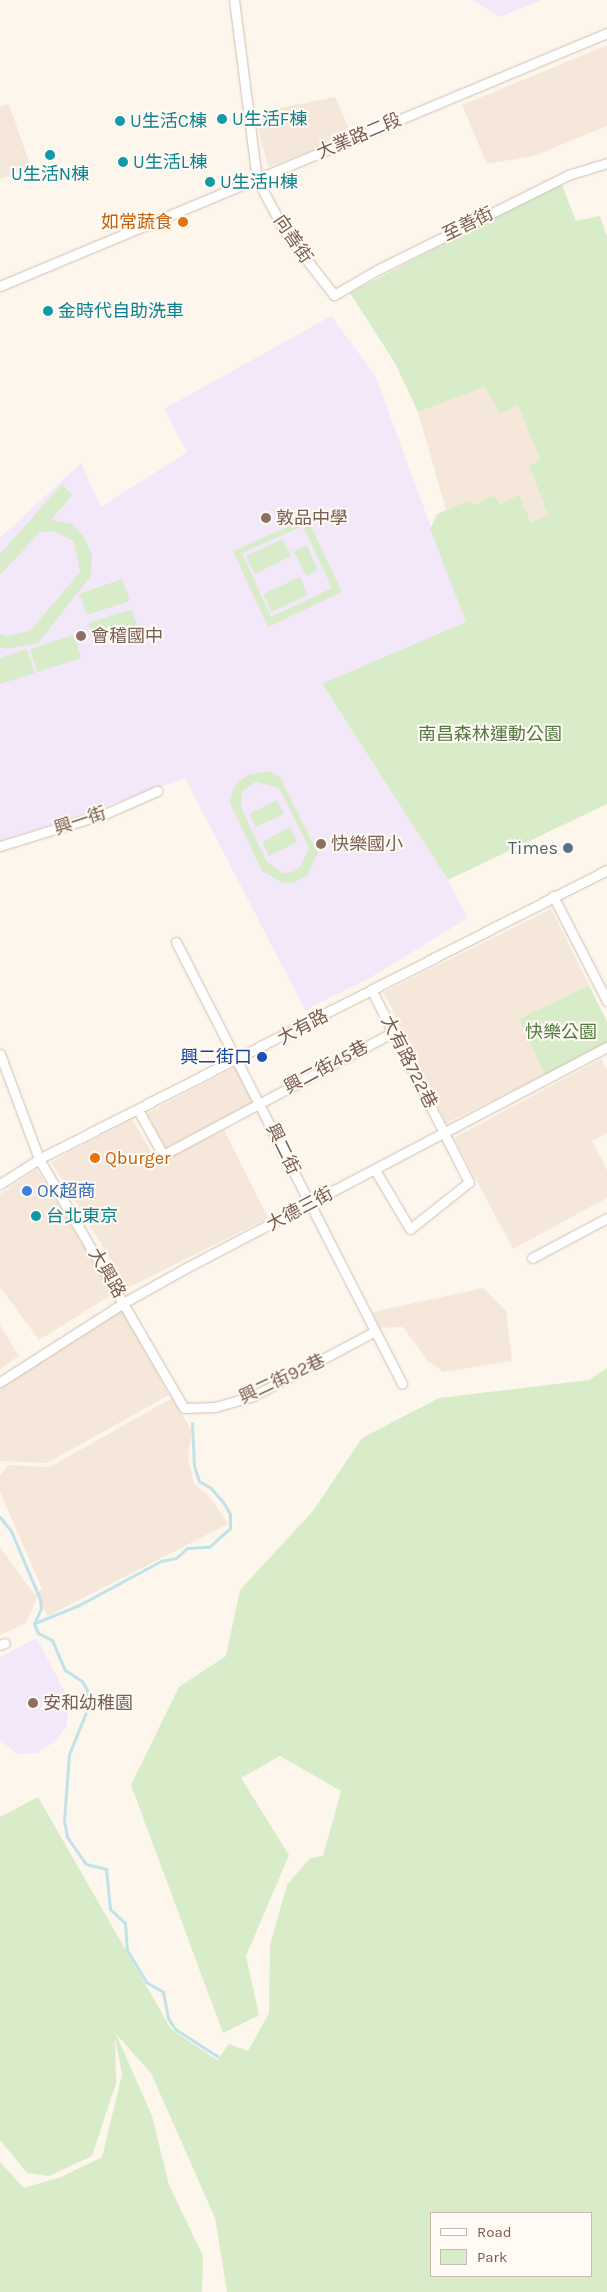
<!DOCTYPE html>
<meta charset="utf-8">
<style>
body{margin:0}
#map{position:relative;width:607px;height:2292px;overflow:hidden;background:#fdf6ec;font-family:Karla,"Noto Sans TC",sans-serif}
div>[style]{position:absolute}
.residential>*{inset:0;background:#f5e8da}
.education>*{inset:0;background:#f3e8fa}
.green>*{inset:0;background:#d8ecc9}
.stream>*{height:3px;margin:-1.5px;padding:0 1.5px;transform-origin:1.5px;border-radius:1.5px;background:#bfe3e8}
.roads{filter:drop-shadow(0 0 1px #d1beb0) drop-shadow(0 0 1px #d1beb0)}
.street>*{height:9px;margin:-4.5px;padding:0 4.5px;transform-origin:4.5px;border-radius:4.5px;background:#fff}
.dots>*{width:14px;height:14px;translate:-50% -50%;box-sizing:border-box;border:2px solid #fffaf3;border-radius:50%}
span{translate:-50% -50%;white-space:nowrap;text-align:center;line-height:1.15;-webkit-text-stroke:4px #fffaf3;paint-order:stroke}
.culture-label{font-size:18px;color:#0d838f}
.left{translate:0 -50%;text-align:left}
.street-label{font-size:18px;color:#7a5c4d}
.food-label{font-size:18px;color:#c56008}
.right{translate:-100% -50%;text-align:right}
.education-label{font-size:18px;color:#785e54}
.park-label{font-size:18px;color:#537a41}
.service-label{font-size:18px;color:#4e5e75}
.transit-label{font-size:18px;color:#164399}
.shop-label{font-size:18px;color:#366cbe}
.legend{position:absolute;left:430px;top:2212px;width:162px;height:65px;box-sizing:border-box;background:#fffaf3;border:1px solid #cabbb1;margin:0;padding:6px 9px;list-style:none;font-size:15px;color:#7a5c4d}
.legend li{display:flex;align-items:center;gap:10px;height:25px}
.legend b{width:25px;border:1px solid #cabbb1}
</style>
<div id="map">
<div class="residential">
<i style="clip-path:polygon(607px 45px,607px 126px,534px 156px,487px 164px,462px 105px)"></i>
<i style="clip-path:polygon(335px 97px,352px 136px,268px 167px,254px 113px)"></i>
<i style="clip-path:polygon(9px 104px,31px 168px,0 179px,0 107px)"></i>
<i style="clip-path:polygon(485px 387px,518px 405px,540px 459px,529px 466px,548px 515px,531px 523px,500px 505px,494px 495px,474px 505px,446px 510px,418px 412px)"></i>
<i style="clip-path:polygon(551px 909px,589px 985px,519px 1019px,545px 1075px,446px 1123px,384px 992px)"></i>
<i style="clip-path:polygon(601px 1059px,607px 1070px,607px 1133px,592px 1141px,607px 1170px,607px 1198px,513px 1249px,454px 1138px)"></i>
<i style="clip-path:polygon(236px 1067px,254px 1103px,165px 1148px,147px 1113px)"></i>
<i style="clip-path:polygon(132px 1119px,158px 1163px,224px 1130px,268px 1218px,128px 1288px,51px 1162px)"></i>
<i style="clip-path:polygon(37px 1169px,113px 1294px,39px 1340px,0 1287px,0 1194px)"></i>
<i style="clip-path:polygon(483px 1288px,506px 1311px,512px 1361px,443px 1372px,428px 1361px,403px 1327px,378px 1328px,373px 1312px)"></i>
<i style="clip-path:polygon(120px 1305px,169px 1395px,47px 1463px,0 1461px,0 1382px)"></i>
<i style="clip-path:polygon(0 1325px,19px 1356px,0 1369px)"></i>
<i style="clip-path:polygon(172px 1398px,192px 1431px,188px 1458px,194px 1484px,209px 1496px,228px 1524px,48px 1616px,35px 1594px,42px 1589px,0 1492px,0 1475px,8px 1465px,50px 1467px)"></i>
<i style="clip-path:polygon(0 1547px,37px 1598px,26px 1623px,0 1635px)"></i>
</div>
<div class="education">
<i style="clip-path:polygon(473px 0,542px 0,499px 17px)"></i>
<i style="clip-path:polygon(331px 316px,375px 375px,466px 622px,322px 685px,448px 880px,468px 918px,368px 979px,305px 1010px,185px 778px,67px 820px,0 840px,0 538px,81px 463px,101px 507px,187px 452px,164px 409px)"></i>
<i style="clip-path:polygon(37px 1638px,65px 1693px,68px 1713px,66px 1727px,54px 1742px,37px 1753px,17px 1754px,0 1740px,0 1657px)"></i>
</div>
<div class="green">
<i style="clip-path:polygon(561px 182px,576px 221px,600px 216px,607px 236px,607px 804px,448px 880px,322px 684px,466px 622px,430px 529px,437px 514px,470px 500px,474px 505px,494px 495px,500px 505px,519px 495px,531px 523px,548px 515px,529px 466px,540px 459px,518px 405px,500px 414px,485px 387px,418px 412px,395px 363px,350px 293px)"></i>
<i style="clip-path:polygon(62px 484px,72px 495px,51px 520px,72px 524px,84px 537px,92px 555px,91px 576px,38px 643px,7px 649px,0 647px,0 634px,7px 636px,30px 631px,80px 572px,74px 542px,55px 531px,40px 532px,0 575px,0 554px)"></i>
<i style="clip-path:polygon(evenodd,307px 518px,342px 592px,268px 627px,233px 551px,307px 518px,303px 526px,332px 588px,271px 617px,242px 553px,303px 526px)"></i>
<i style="clip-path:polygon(282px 539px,291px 556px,255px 574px,246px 556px)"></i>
<i style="clip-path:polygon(307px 545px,318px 570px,306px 576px,294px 551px)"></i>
<i style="clip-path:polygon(300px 577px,308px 595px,271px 612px,263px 594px)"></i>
<i style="clip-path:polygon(122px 579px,130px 601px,87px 615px,79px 594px)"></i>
<i style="clip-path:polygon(132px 609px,138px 628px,95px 643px,88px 623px)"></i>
<i style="clip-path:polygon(74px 635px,81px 658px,37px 672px,30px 649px)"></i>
<i style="clip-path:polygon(27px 649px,35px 673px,0 684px,0 658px)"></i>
<i style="clip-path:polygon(evenodd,269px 771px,280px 777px,318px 853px,307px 875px,293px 883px,281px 882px,262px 871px,230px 803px,233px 789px,240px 781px,248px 775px,269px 771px,255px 782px,279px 788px,309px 848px,301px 866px,293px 872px,282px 873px,266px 861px,241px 807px,242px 792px,255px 782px)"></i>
<i style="clip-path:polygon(277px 800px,284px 814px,256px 827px,249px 814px)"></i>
<i style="clip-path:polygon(290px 827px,297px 842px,269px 856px,262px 842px)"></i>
<i style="clip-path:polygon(589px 985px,607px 1022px,607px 1042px,545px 1075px,519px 1019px)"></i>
<i style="clip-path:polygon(evenodd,607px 1368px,607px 2292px,227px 2292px,215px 2218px,151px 2073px,116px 2034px,152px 2116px,169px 2185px,203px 2256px,202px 2292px,0 2292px,0 2162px,24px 2188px,61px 2177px,102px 2157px,122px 2075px,115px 2037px,116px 2083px,92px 2156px,49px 2176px,27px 2173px,0 2140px,0 1817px,38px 1797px,171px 2029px,217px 2060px,229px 2044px,248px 2051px,269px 2013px,270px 1945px,287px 1885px,310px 1858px,323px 1856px,341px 1791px,280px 1756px,241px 1778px,289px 1855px,246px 1956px,259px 2015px,223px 2033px,131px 1785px,179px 1687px,226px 1656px,240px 1590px,313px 1511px,362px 1438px,439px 1398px,589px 1380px,607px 1368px,591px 2213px,591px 2276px,431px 2276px,431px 2213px,591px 2213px)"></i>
</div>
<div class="stream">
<i style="left:0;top:1517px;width:18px;rotate:52deg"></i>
<i style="left:11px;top:1531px;width:74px;rotate:66.9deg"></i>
<i style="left:40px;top:1599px;width:9px;rotate:84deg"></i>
<i style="left:41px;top:1608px;width:17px;rotate:114deg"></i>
<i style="left:34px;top:1624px;width:10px;rotate:66deg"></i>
<i style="left:38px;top:1633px;width:16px;rotate:27deg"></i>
<i style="left:52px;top:1640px;width:33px;rotate:67deg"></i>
<i style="left:65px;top:1670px;width:20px;rotate:33deg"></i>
<i style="left:82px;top:1681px;width:10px;rotate:61deg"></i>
<i style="left:87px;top:1690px;width:15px;rotate:82deg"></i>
<i style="left:89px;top:1705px;width:53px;rotate:112.2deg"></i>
<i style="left:69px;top:1754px;width:67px;rotate:94.3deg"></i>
<i style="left:64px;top:1821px;width:16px;rotate:79deg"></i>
<i style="left:67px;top:1837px;width:33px;rotate:55deg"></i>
<i style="left:86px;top:1864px;width:21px;rotate:14deg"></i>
<i style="left:106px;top:1869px;width:40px;rotate:84.3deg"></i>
<i style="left:110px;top:1909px;width:21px;rotate:43deg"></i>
<i style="left:125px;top:1923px;width:27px;rotate:86deg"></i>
<i style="left:127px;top:1950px;width:37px;rotate:59deg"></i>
<i style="left:146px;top:1982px;width:20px;rotate:30deg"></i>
<i style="left:163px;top:1992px;width:26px;rotate:79deg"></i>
<i style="left:168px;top:2018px;width:13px;rotate:58deg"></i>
<i style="left:175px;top:2029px;width:50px;rotate:32.7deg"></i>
<i style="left:35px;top:1623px;width:48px;rotate:-22.2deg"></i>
<i style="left:79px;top:1605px;width:93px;rotate:-28.2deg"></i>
<i style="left:161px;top:1561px;width:15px;rotate:-11deg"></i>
<i style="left:176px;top:1558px;width:15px;rotate:-42deg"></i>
<i style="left:187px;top:1548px;width:22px;rotate:-3deg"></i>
<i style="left:209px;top:1547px;width:28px;rotate:-42deg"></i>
<i style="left:230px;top:1528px;width:14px;rotate:-90deg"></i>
<i style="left:230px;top:1514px;width:14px;rotate:-120deg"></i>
<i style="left:223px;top:1502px;width:18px;rotate:-131deg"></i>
<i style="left:211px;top:1488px;width:14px;rotate:-150deg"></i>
<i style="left:199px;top:1481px;width:16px;rotate:-108deg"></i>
<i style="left:194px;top:1466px;width:43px;rotate:-92.7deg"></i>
</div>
<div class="roads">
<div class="street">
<i style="left:234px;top:0;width:180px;rotate:82.7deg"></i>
<i style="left:257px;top:179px;width:60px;rotate:62.2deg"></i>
<i style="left:285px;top:232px;width:80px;rotate:52.1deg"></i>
<i style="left:334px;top:295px;width:50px;rotate:-30.2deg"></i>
<i style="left:377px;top:270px;width:213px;rotate:-26.4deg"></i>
<i style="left:568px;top:175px;width:41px;rotate:-17.1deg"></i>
<i style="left:0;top:286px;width:658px;rotate:-22.63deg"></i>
<i style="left:0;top:846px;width:112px;rotate:-17.1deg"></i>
<i style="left:107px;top:813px;width:55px;rotate:-23.7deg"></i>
<i style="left:553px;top:896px;width:118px;rotate:62.8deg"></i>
<i style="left:176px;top:942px;width:496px;rotate:62.9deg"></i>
<i style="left:372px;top:991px;width:214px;rotate:63.1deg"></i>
<i style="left:469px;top:1182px;width:75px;rotate:141.5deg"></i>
<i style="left:410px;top:1229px;width:69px;rotate:-120.7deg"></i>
<i style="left:0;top:1054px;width:112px;rotate:69.6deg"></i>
<i style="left:39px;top:1159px;width:288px;rotate:59.8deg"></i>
<i style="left:184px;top:1408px;width:31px;rotate:-2deg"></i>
<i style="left:215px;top:1407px;width:40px;rotate:-16deg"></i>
<i style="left:253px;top:1396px;width:138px;rotate:-28deg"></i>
<i style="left:138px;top:1110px;width:51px;rotate:60.9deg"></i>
<i style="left:163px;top:1155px;width:261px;rotate:-28.1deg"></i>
<i style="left:0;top:1184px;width:46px;rotate:-32.7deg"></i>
<i style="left:39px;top:1159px;width:637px;rotate:-26.97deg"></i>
<i style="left:532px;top:1258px;width:85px;rotate:-28.1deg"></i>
<i style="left:0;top:1382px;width:148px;rotate:-32.6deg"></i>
<i style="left:125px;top:1302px;width:68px;rotate:-29.2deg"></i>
<i style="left:184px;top:1269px;width:478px;rotate:-27.7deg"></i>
<i style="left:0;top:1645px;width:5px;rotate:-22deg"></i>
</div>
</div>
<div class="dots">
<i style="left:222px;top:119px;background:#0f9aa8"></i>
<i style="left:120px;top:121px;background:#0f9aa8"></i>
<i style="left:50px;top:155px;background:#0f9aa8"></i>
<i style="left:123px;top:162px;background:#0f9aa8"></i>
<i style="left:210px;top:182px;background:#0f9aa8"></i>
<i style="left:183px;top:222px;background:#e8710a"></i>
<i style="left:48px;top:311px;background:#0f9aa8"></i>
<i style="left:266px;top:518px;background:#8d6e63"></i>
<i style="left:81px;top:636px;background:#8d6e63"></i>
<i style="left:321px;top:844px;background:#8d6e63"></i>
<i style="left:568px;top:848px;background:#5c6f8a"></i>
<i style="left:262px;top:1057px;background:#1a4fb4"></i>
<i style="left:95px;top:1158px;background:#e8710a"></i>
<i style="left:27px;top:1191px;background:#3f7fe0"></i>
<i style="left:36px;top:1216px;background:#0f9aa8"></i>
<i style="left:33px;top:1703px;background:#8d6e63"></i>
</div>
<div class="culture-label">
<span class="left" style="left:232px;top:119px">U生活F棟</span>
<span class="left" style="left:130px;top:121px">U生活C棟</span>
<span class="left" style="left:133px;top:162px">U生活L棟</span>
<span style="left:50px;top:174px">U生活N棟</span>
<span class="left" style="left:220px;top:182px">U生活H棟</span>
<span class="left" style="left:58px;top:311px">金時代自助洗車</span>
<span class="left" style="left:46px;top:1216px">台北東京</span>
</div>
<div class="street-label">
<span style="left:359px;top:136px;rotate:-23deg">大業路二段</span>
<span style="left:468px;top:224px;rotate:-26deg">至善街</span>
<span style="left:293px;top:239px;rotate:56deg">向善街</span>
<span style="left:80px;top:821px;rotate:-18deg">興一街</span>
<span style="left:303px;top:1027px;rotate:-28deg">大有路</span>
<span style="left:409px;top:1062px;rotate:63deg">大有路722巷</span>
<span style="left:326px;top:1067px;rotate:-28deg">興二街45巷</span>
<span style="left:283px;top:1149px;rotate:64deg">興二街</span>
<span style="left:300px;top:1209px;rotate:-28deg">大德三街</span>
<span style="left:107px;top:1273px;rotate:59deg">大興路</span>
<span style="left:282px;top:1379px;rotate:-25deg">興二街92巷</span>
</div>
<div class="food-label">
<span class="right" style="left:173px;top:222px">如常蔬食</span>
<span class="left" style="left:105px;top:1158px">Qburger</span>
</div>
<div class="education-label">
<span class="left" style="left:276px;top:518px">敦品中學</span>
<span class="left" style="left:91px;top:636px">會稽國中</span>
<span class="left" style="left:331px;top:844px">快樂國小</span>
<span class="left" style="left:43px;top:1703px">安和幼稚園</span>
</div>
<div class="park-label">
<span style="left:490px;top:734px">南昌森林運動公園</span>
<span style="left:561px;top:1032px">快樂公園</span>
</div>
<div class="service-label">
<span class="right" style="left:558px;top:848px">Times</span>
</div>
<div class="transit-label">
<span class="right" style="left:252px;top:1057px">興二街口</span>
</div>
<div class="shop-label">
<span class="left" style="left:37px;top:1191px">OK超商</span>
</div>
<ul class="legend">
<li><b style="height:6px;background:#fff"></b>Road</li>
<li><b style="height:14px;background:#d8ecc9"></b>Park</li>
</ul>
</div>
